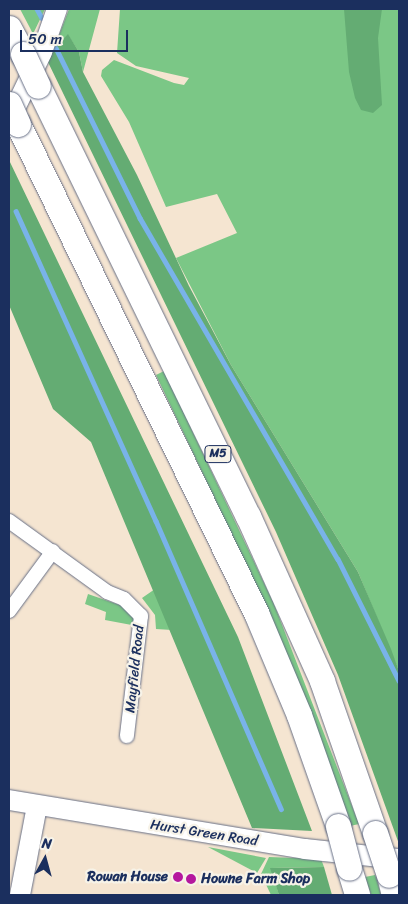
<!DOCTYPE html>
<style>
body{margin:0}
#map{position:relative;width:408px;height:904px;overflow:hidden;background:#f5e5d1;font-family:Sriracha,sans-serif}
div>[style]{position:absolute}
.green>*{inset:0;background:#7bc786}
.forest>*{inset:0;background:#64ac73}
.stream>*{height:4.5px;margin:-2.25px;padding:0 2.25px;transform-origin:2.25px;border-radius:2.25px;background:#79b3e9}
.roads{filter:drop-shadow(0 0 1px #676f86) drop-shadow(0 0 1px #676f86)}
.street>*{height:14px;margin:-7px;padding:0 7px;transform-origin:7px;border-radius:7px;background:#fff}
.secondary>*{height:20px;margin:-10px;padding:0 10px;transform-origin:10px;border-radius:10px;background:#fff}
.highway>*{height:25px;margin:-12.5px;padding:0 12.5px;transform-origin:12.5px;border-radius:12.5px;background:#fff}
.bridges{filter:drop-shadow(0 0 1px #676f86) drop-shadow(0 0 1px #676f86)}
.highway-bridge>*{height:25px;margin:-12.5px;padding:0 12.5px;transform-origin:12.5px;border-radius:12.5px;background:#fff}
.dots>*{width:14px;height:14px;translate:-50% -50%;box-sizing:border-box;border:2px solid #f7f3e8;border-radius:50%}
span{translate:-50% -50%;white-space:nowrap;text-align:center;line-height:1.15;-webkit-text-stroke:4.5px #f7f3e8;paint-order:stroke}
.shield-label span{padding:1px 4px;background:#f7f3e8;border:1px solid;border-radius:4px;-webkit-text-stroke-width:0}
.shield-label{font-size:12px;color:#1b2f5e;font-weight:700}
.street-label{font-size:14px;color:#1b2f5e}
.poi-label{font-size:14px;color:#1b2f5e;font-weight:700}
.right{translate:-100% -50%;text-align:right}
.left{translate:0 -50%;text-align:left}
.frame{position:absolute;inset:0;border:10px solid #1b2f5e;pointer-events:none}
.north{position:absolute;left:20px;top:834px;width:50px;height:50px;-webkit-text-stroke:4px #f7f3e8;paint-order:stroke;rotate:7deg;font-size:14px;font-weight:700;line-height:20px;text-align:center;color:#1b2f5e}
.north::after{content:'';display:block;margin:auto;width:18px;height:22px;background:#1b2f5e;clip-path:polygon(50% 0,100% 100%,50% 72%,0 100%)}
.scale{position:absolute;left:20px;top:30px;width:108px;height:22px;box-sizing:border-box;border:2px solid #1b2f5e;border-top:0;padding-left:6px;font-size:15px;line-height:18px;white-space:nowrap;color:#1b2f5e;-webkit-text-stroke:4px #f7f3e8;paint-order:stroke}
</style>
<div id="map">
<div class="green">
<i style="clip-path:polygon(20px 9px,45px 9px,33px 34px,30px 28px)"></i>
<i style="clip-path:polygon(69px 9px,100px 9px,83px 72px,79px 52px,68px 35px,53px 51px)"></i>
<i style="clip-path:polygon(120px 9px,399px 9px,399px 671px,358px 572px,231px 365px,176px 258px,237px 233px,217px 194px,166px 207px,129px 122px,101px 76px,102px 70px,114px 60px,174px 83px,184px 85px,189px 78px,136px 66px,117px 53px)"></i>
<i style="clip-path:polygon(164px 371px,274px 604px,359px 824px,350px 826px,257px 588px,156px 375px)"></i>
<i style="clip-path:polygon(155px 589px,172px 630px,156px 629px,155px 615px,142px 598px)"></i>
<i style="clip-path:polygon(88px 594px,131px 609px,137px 626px,105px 620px,106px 612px,85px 604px)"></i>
<i style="clip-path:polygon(208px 847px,266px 858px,257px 873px)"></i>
<i style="clip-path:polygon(269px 857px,321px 859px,324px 867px,271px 868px,279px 895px,271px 895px,261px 874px)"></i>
<i style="clip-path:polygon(375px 875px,377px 880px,381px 895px,371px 895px,365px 877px)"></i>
</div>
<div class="forest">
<i style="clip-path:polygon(344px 9px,382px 9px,378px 38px,382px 105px,373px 113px,361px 110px,355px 98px,349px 72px)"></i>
<i style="clip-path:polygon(68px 34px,79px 52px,83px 72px,137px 175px,189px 286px,231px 365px,358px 572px,391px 649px,399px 671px,399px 844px,338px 675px,276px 532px,46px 58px)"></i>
<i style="clip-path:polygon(9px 160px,238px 637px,312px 831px,252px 828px,91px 442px,53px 409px,9px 305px)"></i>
<i style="clip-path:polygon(324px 867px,332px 895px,279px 895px,270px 868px)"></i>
</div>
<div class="stream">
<i style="left:37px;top:9px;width:10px;rotate:61deg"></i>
<i style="left:56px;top:48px;width:190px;rotate:63.7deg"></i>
<i style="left:140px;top:218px;width:394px;rotate:59.9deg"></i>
<i style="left:338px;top:559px;width:136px;rotate:63.4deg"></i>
<i style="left:16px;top:211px;width:340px;rotate:65.7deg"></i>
<i style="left:156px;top:521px;width:314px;rotate:66.5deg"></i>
</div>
<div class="roads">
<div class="street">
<i style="left:9px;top:521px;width:121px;rotate:35.9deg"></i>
<i style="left:107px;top:592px;width:18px;rotate:22deg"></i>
<i style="left:124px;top:599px;width:24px;rotate:45deg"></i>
<i style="left:141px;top:616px;width:121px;rotate:96.7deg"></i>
<i style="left:9px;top:611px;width:74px;rotate:-53.7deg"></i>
</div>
<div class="secondary">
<i style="left:9px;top:121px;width:76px;rotate:-64.4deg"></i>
<i style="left:42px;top:52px;width:46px;rotate:-70.8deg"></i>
<i style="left:9px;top:800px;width:300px;rotate:9.4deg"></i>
<i style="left:305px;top:849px;width:95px;rotate:6.1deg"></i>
<i style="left:20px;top:895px;width:91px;rotate:-79.2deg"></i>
</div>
<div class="highway">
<i style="left:9px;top:28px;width:30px;rotate:62deg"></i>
<i style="left:38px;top:86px;width:479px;rotate:64deg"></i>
<i style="left:248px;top:516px;width:181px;rotate:65.8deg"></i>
<i style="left:322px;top:681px;width:161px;rotate:70.8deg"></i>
<i style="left:18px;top:124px;width:546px;rotate:64.04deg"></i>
<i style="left:257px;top:615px;width:108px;rotate:67.2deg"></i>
<i style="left:299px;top:715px;width:118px;rotate:70.6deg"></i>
<i style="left:349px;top:868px;width:28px;rotate:73deg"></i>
<i style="left:389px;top:875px;width:21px;rotate:76deg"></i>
</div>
</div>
<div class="bridges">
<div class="highway-bridge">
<i style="left:23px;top:54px;width:35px;rotate:65deg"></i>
<i style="left:9px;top:104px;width:22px;rotate:66deg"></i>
<i style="left:338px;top:826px;width:43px;rotate:75.3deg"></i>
<i style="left:375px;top:833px;width:44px;rotate:71.6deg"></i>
</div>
</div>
<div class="dots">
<i style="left:178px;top:877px;background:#b5179e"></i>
<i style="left:191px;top:879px;background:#b5179e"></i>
</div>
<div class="shield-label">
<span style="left:218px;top:454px">M5</span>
</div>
<div class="street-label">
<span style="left:135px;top:669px;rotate:-84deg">Mayfield Road</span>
<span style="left:204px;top:833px;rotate:9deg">Hurst Green Road</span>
</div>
<div class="poi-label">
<span class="right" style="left:168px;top:877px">Rowan House</span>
<span class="left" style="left:201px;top:879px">Howne Farm Shop</span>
</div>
<div class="frame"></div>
<div class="north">N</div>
<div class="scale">50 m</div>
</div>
